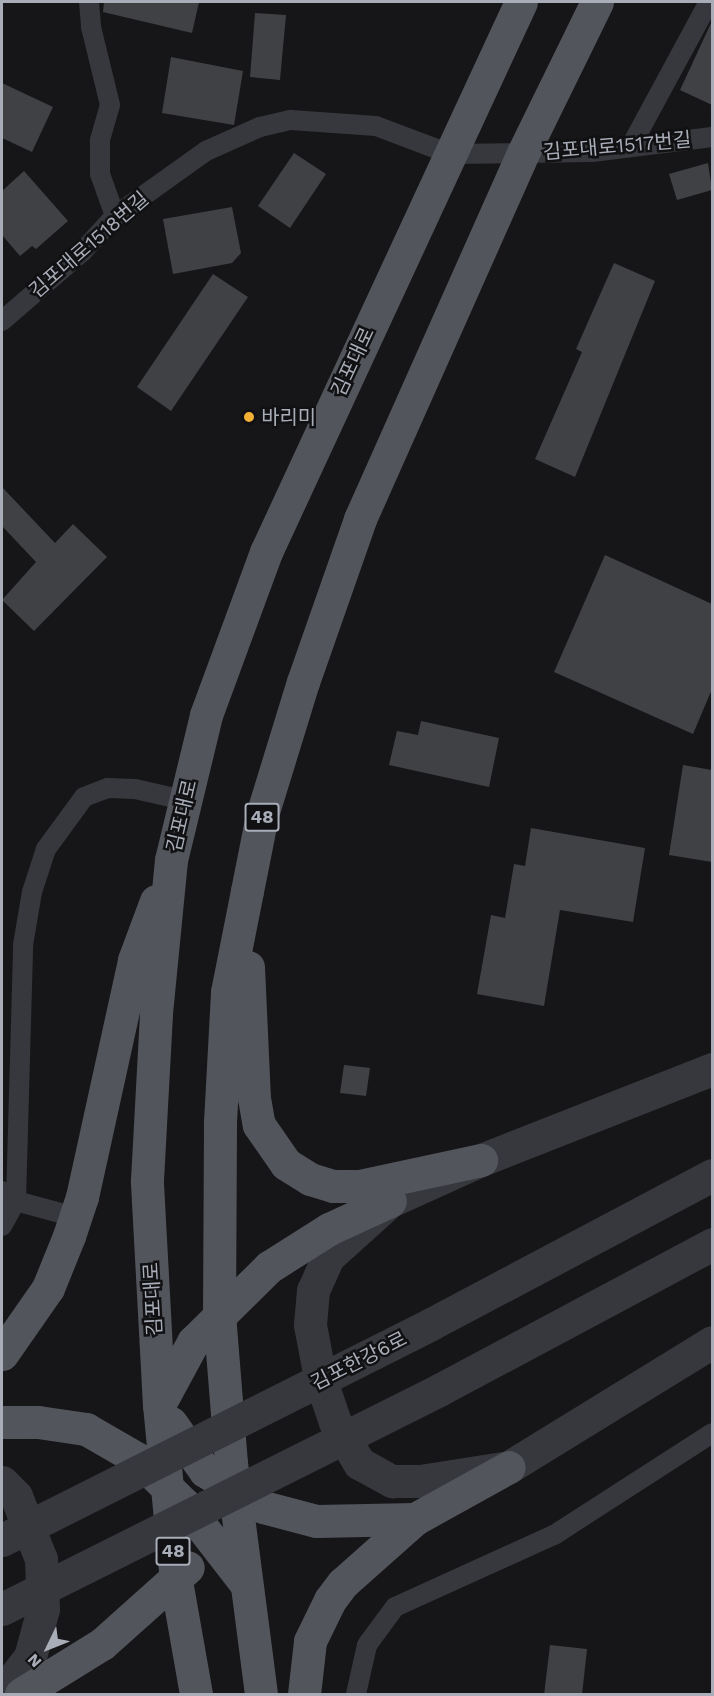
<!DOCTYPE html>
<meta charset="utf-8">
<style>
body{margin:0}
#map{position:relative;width:714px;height:1696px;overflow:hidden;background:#161618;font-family:"Work Sans","Noto Sans KR",sans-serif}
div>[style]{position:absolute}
.building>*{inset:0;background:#404145}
.service>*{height:20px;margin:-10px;padding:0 10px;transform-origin:10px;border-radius:10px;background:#37383d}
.tertiary>*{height:33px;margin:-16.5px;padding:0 16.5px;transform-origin:16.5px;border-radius:16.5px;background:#37383d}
.primary>*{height:33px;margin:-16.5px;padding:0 16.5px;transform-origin:16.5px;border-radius:16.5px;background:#53555c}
.tertiary-bridge>*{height:33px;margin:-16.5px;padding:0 16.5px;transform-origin:16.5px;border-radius:16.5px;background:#37383d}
.dots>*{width:16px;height:16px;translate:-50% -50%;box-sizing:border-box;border:3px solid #111113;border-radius:50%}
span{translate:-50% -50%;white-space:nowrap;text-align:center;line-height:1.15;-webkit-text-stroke:5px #111113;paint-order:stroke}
.shield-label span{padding:2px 4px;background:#111113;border:2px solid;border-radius:4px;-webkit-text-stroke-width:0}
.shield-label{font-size:18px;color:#a8adb8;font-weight:700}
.street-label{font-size:20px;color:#a8adb8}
.poi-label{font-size:20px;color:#a8adb8}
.left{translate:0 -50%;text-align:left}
.frame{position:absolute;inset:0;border:3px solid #a8adb8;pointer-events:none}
.north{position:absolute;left:18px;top:1618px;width:60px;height:60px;-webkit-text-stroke:4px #111113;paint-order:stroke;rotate:227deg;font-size:16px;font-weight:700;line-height:24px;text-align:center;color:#a8adb8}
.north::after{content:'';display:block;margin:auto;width:21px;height:27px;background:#a8adb8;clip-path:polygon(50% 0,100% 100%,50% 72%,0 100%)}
</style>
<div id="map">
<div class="building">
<i style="clip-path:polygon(104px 2px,199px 2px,192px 33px,103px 12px)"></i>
<i style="clip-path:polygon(255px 13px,286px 15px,280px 80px,250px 77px)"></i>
<i style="clip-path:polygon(712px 21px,712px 105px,680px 90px)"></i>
<i style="clip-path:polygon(171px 57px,243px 71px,234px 125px,162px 113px)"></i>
<i style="clip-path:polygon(2px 83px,53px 107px,32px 152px,2px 138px)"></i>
<i style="clip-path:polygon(294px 153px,326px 174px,290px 228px,258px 206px)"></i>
<i style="clip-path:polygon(708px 163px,712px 190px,677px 200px,669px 174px)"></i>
<i style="clip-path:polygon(24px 171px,68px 221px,36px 249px,32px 246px,20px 256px,2px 235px,2px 191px)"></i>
<i style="clip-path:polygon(232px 207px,241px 253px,232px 263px,173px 274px,163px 219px)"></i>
<i style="clip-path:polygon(614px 263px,655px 281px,575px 477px,535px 459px,582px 352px,576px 349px)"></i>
<i style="clip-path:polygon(213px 274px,248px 297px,171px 411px,137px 387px)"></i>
<i style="clip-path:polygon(2px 487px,55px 543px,73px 524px,107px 557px,34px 631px,2px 600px,36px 562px,2px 526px)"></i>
<i style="clip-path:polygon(605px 555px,712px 604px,712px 689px,693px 734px,554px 672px)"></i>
<i style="clip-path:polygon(421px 721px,499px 738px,489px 787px,389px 765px,397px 731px,418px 735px)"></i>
<i style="clip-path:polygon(683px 765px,712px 770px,712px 862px,669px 855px)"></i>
<i style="clip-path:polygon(531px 828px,645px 848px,633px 922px,560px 910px,544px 1006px,477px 994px,491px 915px,505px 918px,514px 864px,525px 866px)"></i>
<i style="clip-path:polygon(344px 1065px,370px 1068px,366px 1096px,340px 1093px)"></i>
<i style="clip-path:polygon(550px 1645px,587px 1649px,582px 1695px,544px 1695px)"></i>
</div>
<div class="service">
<i style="left:89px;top:2px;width:25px;rotate:85deg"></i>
<i style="left:91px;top:27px;width:80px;rotate:76.3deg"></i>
<i style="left:110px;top:105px;width:37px;rotate:106deg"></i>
<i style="left:100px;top:141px;width:33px;rotate:90deg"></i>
<i style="left:100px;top:174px;width:45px;rotate:70.3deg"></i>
<i style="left:631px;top:146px;width:164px;rotate:-61.6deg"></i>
<i style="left:2px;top:321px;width:106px;rotate:-40.8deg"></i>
<i style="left:82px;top:252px;width:49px;rotate:-47.5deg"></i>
<i style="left:115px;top:216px;width:112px;rotate:-35.5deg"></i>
<i style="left:206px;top:151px;width:59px;rotate:-24deg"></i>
<i style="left:260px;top:127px;width:32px;rotate:-13deg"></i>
<i style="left:291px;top:120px;width:85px;rotate:4deg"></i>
<i style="left:376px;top:126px;width:79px;rotate:20.7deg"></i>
<i style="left:450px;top:154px;width:142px;rotate:-0.8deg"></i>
<i style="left:592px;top:152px;width:121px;rotate:-7.1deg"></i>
<i style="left:2px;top:1191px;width:17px;rotate:36deg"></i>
<i style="left:16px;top:1201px;width:61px;rotate:15.2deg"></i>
<i style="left:16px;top:1201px;width:256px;rotate:-88.4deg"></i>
<i style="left:23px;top:945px;width:54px;rotate:-80.4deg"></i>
<i style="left:32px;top:892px;width:45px;rotate:-72deg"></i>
<i style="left:46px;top:849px;width:64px;rotate:-53.8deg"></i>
<i style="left:84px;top:797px;width:25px;rotate:-21deg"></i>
<i style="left:107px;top:788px;width:28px;rotate:2deg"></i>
<i style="left:135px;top:789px;width:50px;rotate:12.7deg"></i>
<i style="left:2px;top:1226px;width:29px;rotate:-61deg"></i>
<i style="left:356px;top:1694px;width:50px;rotate:-77.3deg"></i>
<i style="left:367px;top:1645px;width:47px;rotate:-53.6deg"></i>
<i style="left:395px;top:1607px;width:175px;rotate:-24.4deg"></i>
<i style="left:554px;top:1535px;width:188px;rotate:-32.8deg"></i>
</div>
<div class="tertiary">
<i style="left:712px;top:1069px;width:248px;rotate:158.5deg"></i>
<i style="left:481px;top:1160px;width:100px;rotate:155.7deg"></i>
<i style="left:390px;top:1201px;width:84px;rotate:137.9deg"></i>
<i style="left:328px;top:1257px;width:36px;rotate:114deg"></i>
<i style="left:313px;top:1290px;width:35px;rotate:95deg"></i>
<i style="left:310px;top:1325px;width:54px;rotate:79.3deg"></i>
<i style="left:320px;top:1378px;width:46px;rotate:71.2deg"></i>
<i style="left:335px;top:1422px;width:48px;rotate:59.7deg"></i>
<i style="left:359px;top:1463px;width:38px;rotate:29deg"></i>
<i style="left:392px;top:1481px;width:28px"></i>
<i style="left:420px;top:1481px;width:90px;rotate:-8.9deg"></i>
<i style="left:509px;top:1467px;width:238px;rotate:-31.6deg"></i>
<i style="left:431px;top:1324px;width:318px;rotate:-27.9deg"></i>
<i style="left:439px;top:1390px;width:310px;rotate:-28.1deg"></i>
<i style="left:2px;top:1482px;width:20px;rotate:45deg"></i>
<i style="left:16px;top:1496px;width:68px;rotate:68.4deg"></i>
<i style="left:41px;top:1559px;width:50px;rotate:87.7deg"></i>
<i style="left:43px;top:1609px;width:50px;rotate:105.2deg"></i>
<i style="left:30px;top:1657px;width:46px;rotate:127.9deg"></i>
</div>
<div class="primary">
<i style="left:248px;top:967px;width:131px;rotate:87.4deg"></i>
<i style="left:254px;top:1098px;width:27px;rotate:80deg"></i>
<i style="left:259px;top:1125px;width:47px;rotate:55.3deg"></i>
<i style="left:286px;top:1164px;width:28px;rotate:32deg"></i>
<i style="left:310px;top:1179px;width:24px;rotate:17deg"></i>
<i style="left:333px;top:1186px;width:27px"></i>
<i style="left:360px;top:1186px;width:124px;rotate:-12.1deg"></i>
<i style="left:2px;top:1354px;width:80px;rotate:-55.1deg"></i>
<i style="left:48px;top:1288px;width:56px;rotate:-68deg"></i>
<i style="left:69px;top:1236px;width:41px;rotate:-71.6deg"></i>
<i style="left:82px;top:1197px;width:243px;rotate:-77.6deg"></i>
<i style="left:134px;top:960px;width:63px;rotate:-69.6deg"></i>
<i style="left:159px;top:1405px;width:72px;rotate:-61.6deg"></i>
<i style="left:193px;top:1342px;width:107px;rotate:-44.6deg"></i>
<i style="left:269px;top:1267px;width:71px;rotate:-32.3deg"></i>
<i style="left:329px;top:1229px;width:67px;rotate:-24.7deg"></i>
<i style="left:2px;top:1422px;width:36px"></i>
<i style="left:38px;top:1422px;width:49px;rotate:8.3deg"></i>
<i style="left:86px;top:1429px;width:60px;rotate:30deg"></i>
<i style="left:138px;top:1459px;width:64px;rotate:44.4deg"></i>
<i style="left:184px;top:1504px;width:101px;rotate:52.2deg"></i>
<i style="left:171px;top:1423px;width:59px;rotate:54.7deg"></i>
<i style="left:205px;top:1471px;width:68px;rotate:31.8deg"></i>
<i style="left:263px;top:1507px;width:55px;rotate:14.8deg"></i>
<i style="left:316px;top:1521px;width:99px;rotate:-1.2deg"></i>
<i style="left:21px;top:1694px;width:95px;rotate:-31.7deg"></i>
<i style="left:102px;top:1644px;width:115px;rotate:-41.8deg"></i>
<i style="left:196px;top:1694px;width:115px;rotate:-100deg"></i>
<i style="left:176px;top:1581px;width:177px;rotate:-95.5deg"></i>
<i style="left:159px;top:1405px;width:225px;rotate:-93.1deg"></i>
<i style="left:147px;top:1180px;width:167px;rotate:-86.9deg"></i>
<i style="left:156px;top:1013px;width:154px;rotate:-84.4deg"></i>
<i style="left:171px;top:860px;width:149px;rotate:-76.4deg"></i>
<i style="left:206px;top:715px;width:174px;rotate:-69.8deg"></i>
<i style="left:266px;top:552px;width:606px;rotate:-65.13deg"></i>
<i style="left:261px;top:1694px;width:233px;rotate:-97.4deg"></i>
<i style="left:231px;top:1463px;width:148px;rotate:-94.6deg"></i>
<i style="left:219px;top:1315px;width:193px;rotate:-89.7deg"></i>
<i style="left:220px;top:1122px;width:130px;rotate:-86.9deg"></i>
<i style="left:227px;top:992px;width:103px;rotate:-78.8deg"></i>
<i style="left:247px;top:891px;width:77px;rotate:-78.8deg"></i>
<i style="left:262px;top:815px;width:139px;rotate:-72.9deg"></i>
<i style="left:303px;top:682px;width:173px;rotate:-70.7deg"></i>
<i style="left:360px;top:519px;width:401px;rotate:-66deg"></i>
<i style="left:523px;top:153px;width:168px;rotate:-63.9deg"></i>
<i style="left:304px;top:1694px;width:53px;rotate:-83.5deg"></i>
<i style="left:310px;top:1641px;width:46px;rotate:-64deg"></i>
<i style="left:330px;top:1600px;width:21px;rotate:-53deg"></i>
<i style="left:343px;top:1583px;width:96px;rotate:-41.6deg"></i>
<i style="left:415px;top:1519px;width:107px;rotate:-29deg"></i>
</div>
<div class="tertiary-bridge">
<i style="left:2px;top:1540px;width:480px;rotate:-26.7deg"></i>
<i style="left:2px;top:1609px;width:489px;rotate:-26.6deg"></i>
</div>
<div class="dots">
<i style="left:249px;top:417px;background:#f2b134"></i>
</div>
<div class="shield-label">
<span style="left:262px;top:817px">48</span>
<span style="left:173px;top:1551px">48</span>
</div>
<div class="street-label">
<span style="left:617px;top:146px;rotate:-5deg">김포대로1517번길</span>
<span style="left:89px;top:245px;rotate:-41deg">김포대로1518번길</span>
<span style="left:353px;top:362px;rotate:-65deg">김포대로</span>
<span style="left:182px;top:816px;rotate:-77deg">김포대로</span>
<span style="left:153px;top:1299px;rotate:-93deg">김포대로</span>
<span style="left:359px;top:1361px;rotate:-27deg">김포한강6로</span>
</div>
<div class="poi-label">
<span class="left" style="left:261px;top:417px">바리미</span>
</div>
<div class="frame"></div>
<div class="north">N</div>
</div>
